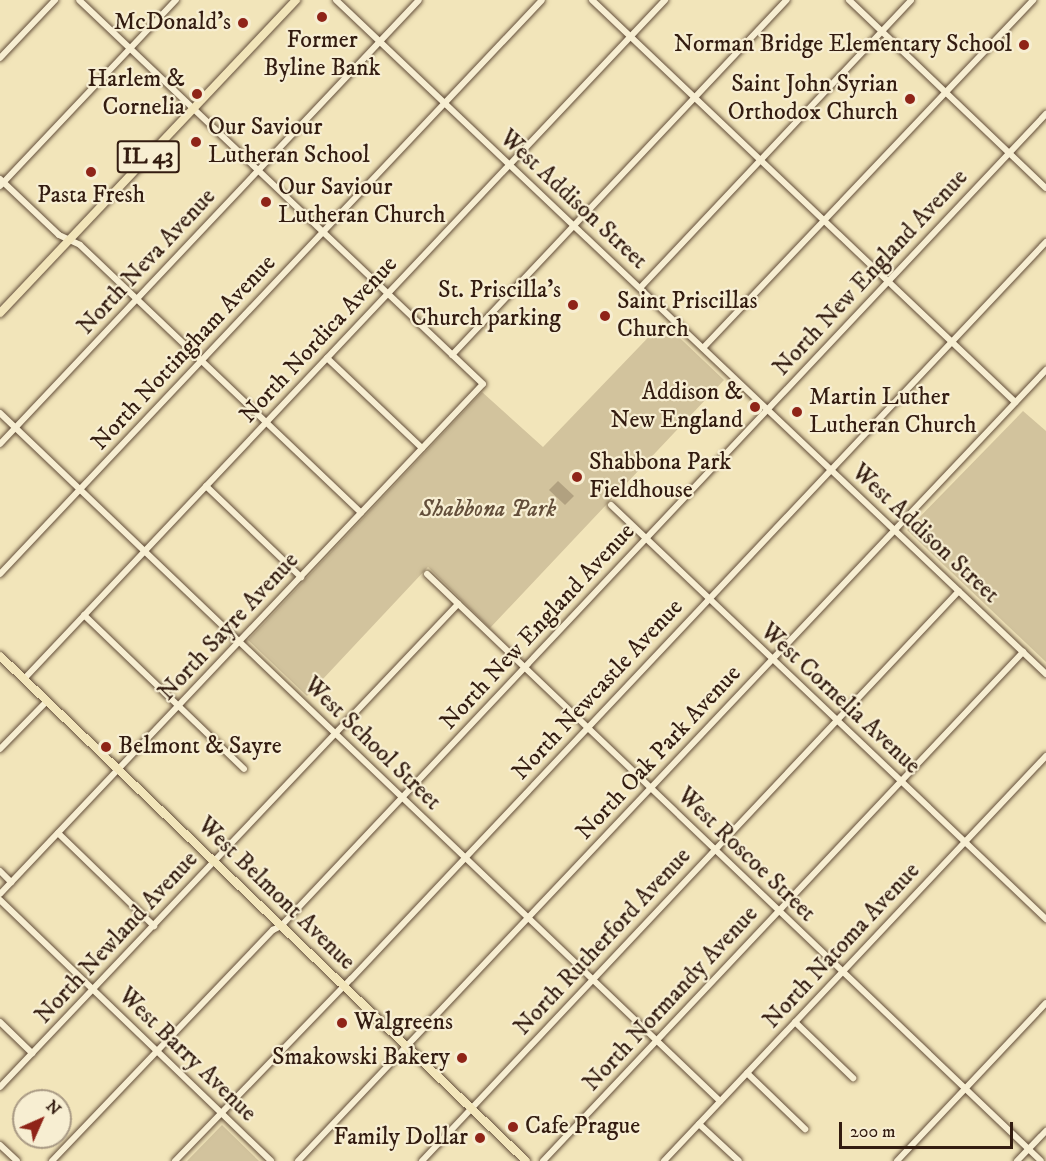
<!DOCTYPE html>
<style>
body{margin:0}
#map{position:relative;width:1046px;height:1161px;overflow:hidden;background:#f2e5ba;font-family:"IM FELL DW Pica",serif}
div>[style]{position:absolute}
.green>*{inset:0;background:#d2c39d}
.water>*{inset:0;background:#b1a180}
.roads{filter:drop-shadow(0 0 2px #634e3a) drop-shadow(0 0 2px #634e3a)}
.minor>*{height:6px;margin:-3px;padding:0 3px;transform-origin:3px;border-radius:3px;background:#f7eed2}
.major>*{height:8px;margin:-4px;padding:0 4px;transform-origin:4px;border-radius:4px;background:#f2e5ba}
.dots>*{width:16px;height:16px;translate:-50% -50%;box-sizing:border-box;border:3px solid #f7eed2;border-radius:50%}
span{translate:-50% -50%;white-space:nowrap;text-align:center;line-height:1.15;-webkit-text-stroke:4.5px #f7eed2;paint-order:stroke}
.shield-label span{padding:2px 4px;background:#f7eed2;border:2px solid;border-radius:4px;-webkit-text-stroke-width:0}
.shield-label{font-size:22px;color:#331c10;font-weight:700}
.poi-label{font-size:24px;color:#331c10}
.right{translate:-100% -50%;text-align:right}
.left{translate:0 -50%;text-align:left}
.street-label{font-size:24px;color:#331c10}
.park-label{font-size:24px;color:#634e3a;font-style:italic}
.north{position:absolute;left:12px;top:1089px;width:60px;height:60px;box-sizing:border-box;background:#f7eed2;border:2px solid #a99a84;border-radius:50%;rotate:45deg;font-size:16px;font-weight:700;line-height:24px;text-align:center;color:#331c10}
.north::after{content:'';display:block;margin:auto;width:21px;height:27px;background:#8f2418;clip-path:polygon(50% 0,100% 100%,50% 72%,0 100%)}
.scale{position:absolute;left:839px;top:1122px;width:174px;height:27px;box-sizing:border-box;border:3px solid #331c10;border-top:0;padding-left:8px;font-size:18px;line-height:21px;white-space:nowrap;color:#331c10;-webkit-text-stroke:4px #f7eed2;paint-order:stroke}
</style>
<div id="map">
<div class="green">
<i style="clip-path:polygon(663px 322px,724px 380px,490px 628px,428px 567px,307px 696px,248px 640px,482px 392px,543px 447px)"></i>
<i style="clip-path:polygon(1023px 411px,1046px 431px,1046px 662px,907px 530px)"></i>
<i style="clip-path:polygon(222px 1125px,259px 1161px,187px 1161px)"></i>
</div>
<div class="water">
<i style="clip-path:polygon(558px 481px,574px 496px,565px 505px,549px 490px)"></i>
</div>
<div class="roads">
<div class="minor">
<i style="left:336px;top:0;width:979px;rotate:43.51deg"></i>
<i style="left:592px;top:0;width:584px;rotate:43.54deg"></i>
<i style="left:849px;top:0;width:272px;rotate:43.7deg"></i>
<i style="left:0;top:58px;width:80px;rotate:-46.5deg"></i>
<i style="left:0;top:179px;width:81px;rotate:43.5deg"></i>
<i style="left:59px;top:235px;width:23px;rotate:25deg"></i>
<i style="left:80px;top:245px;width:388px;rotate:43.6deg"></i>
<i style="left:0;top:186px;width:256px;rotate:-46.6deg"></i>
<i style="left:640px;top:288px;width:395px;rotate:-46.7deg"></i>
<i style="left:703px;top:348px;width:480px;rotate:-46.5deg"></i>
<i style="left:452px;top:355px;width:488px;rotate:-46.7deg"></i>
<i style="left:327px;top:358px;width:131px;rotate:43.5deg"></i>
<i style="left:0;top:413px;width:996px;rotate:43.7deg"></i>
<i style="left:0;top:444px;width:610px;rotate:-46.66deg"></i>
<i style="left:206px;top:486px;width:132px;rotate:43.8deg"></i>
<i style="left:611px;top:505px;width:601px;rotate:43.58deg"></i>
<i style="left:0;top:574px;width:789px;rotate:-46.64deg"></i>
<i style="left:427px;top:574px;width:849px;rotate:43.71deg"></i>
<i style="left:84px;top:615px;width:222px;rotate:43.9deg"></i>
<i style="left:24px;top:679px;width:934px;rotate:-46.65deg"></i>
<i style="left:0;top:749px;width:67px;rotate:-45.6deg"></i>
<i style="left:58px;top:833px;width:134px;rotate:44.1deg"></i>
<i style="left:0;top:871px;width:16px;rotate:45deg"></i>
<i style="left:0;top:894px;width:702px;rotate:-46.56deg"></i>
<i style="left:483px;top:384px;width:557px;rotate:-136.45deg"></i>
<i style="left:0;top:900px;width:376px;rotate:43.9deg"></i>
<i style="left:0;top:1022px;width:45px;rotate:44.1deg"></i>
<i style="left:795px;top:1022px;width:81px;rotate:44deg"></i>
<i style="left:747px;top:1073px;width:81px;rotate:44deg"></i>
<i style="left:0;top:1087px;width:666px;rotate:-46.52deg"></i>
<i style="left:699px;top:1124px;width:54px;rotate:42.8deg"></i>
<i style="left:0;top:1145px;width:23px;rotate:43deg"></i>
<i style="left:52px;top:1161px;width:320px;rotate:-46.3deg"></i>
<i style="left:273px;top:930px;width:9px;rotate:-27deg"></i>
<i style="left:281px;top:926px;width:1116px;rotate:-46.71deg"></i>
<i style="left:175px;top:1161px;width:253px;rotate:-46deg"></i>
<i style="left:351px;top:979px;width:1013px;rotate:-46.68deg"></i>
<i style="left:298px;top:1161px;width:1089px;rotate:-46.6deg"></i>
<i style="left:422px;top:1161px;width:783px;rotate:-46.71deg"></i>
<i style="left:543px;top:1161px;width:700px;rotate:-46.68deg"></i>
<i style="left:664px;top:1161px;width:557px;rotate:-46.67deg"></i>
<i style="left:897px;top:1161px;width:217px;rotate:-46.7deg"></i>
<i style="left:1017px;top:1161px;width:42px;rotate:-46deg"></i>
</div>
<div class="major">
<i style="left:0;top:313px;width:431px;rotate:-46.6deg"></i>
<i style="left:0;top:656px;width:729px;rotate:43.83deg"></i>
</div>
</div>
<div class="dots">
<i style="left:322px;top:17px;background:#8f2418"></i>
<i style="left:243px;top:23px;background:#8f2418"></i>
<i style="left:1024px;top:45px;background:#8f2418"></i>
<i style="left:197px;top:94px;background:#8f2418"></i>
<i style="left:910px;top:99px;background:#8f2418"></i>
<i style="left:196px;top:142px;background:#8f2418"></i>
<i style="left:91px;top:172px;background:#8f2418"></i>
<i style="left:266px;top:202px;background:#8f2418"></i>
<i style="left:573px;top:305px;background:#8f2418"></i>
<i style="left:605px;top:316px;background:#8f2418"></i>
<i style="left:755px;top:407px;background:#8f2418"></i>
<i style="left:797px;top:412px;background:#8f2418"></i>
<i style="left:577px;top:477px;background:#8f2418"></i>
<i style="left:106px;top:747px;background:#8f2418"></i>
<i style="left:342px;top:1023px;background:#8f2418"></i>
<i style="left:462px;top:1058px;background:#8f2418"></i>
<i style="left:513px;top:1127px;background:#8f2418"></i>
<i style="left:480px;top:1138px;background:#8f2418"></i>
</div>
<div class="shield-label">
<span style="left:148px;top:157px">IL 43</span>
</div>
<div class="poi-label">
<span class="right" style="left:231px;top:23px">McDonald's</span>
<span style="left:322px;top:55px">Former<br>Byline Bank</span>
<span class="right" style="left:1012px;top:45px">Norman Bridge Elementary School</span>
<span class="right" style="left:185px;top:94px">Harlem &amp;<br>Cornelia</span>
<span class="right" style="left:898px;top:99px">Saint John Syrian<br>Orthodox Church</span>
<span class="left" style="left:208px;top:142px">Our Saviour<br>Lutheran School</span>
<span class="left" style="left:278px;top:202px">Our Saviour<br>Lutheran Church</span>
<span style="left:91px;top:196px">Pasta Fresh</span>
<span class="right" style="left:561px;top:305px">St. Priscilla's<br>Church parking</span>
<span class="left" style="left:617px;top:316px">Saint Priscillas<br>Church</span>
<span class="right" style="left:743px;top:407px">Addison &amp;<br>New England</span>
<span class="left" style="left:809px;top:412px">Martin Luther<br>Lutheran Church</span>
<span class="left" style="left:589px;top:477px">Shabbona Park<br>Fieldhouse</span>
<span class="left" style="left:118px;top:747px">Belmont &amp; Sayre</span>
<span class="left" style="left:354px;top:1023px">Walgreens</span>
<span class="right" style="left:450px;top:1058px">Smakowski Bakery</span>
<span class="left" style="left:525px;top:1127px">Cafe Prague</span>
<span class="right" style="left:468px;top:1138px">Family Dollar</span>
</div>
<div class="street-label">
<span style="left:573px;top:200px;rotate:43deg">West Addison Street</span>
<span style="left:147px;top:262px;rotate:-47deg">North Neva Avenue</span>
<span style="left:871px;top:273px;rotate:-47deg">North New England Avenue</span>
<span style="left:319px;top:340px;rotate:-47deg">North Nordica Avenue</span>
<span style="left:184px;top:353px;rotate:-47deg">North Nottingham Avenue</span>
<span style="left:925px;top:534px;rotate:43deg">West Addison Street</span>
<span style="left:229px;top:627px;rotate:-47deg">North Sayre Avenue</span>
<span style="left:538px;top:627px;rotate:-47deg">North New England Avenue</span>
<span style="left:598px;top:690px;rotate:-47deg">North Newcastle Avenue</span>
<span style="left:840px;top:699px;rotate:43deg">West Cornelia Avenue</span>
<span style="left:372px;top:744px;rotate:44deg">West School Street</span>
<span style="left:659px;top:753px;rotate:-47deg">North Oak Park Avenue</span>
<span style="left:746px;top:855px;rotate:44deg">West Roscoe Street</span>
<span style="left:276px;top:894px;rotate:44deg">West Belmont Avenue</span>
<span style="left:117px;top:938px;rotate:-47deg">North Newland Avenue</span>
<span style="left:603px;top:942px;rotate:-47deg">North Rutherford Avenue</span>
<span style="left:842px;top:946px;rotate:-47deg">North Natoma Avenue</span>
<span style="left:671px;top:999px;rotate:-47deg">North Normandy Avenue</span>
<span style="left:187px;top:1055px;rotate:44deg">West Barry Avenue</span>
</div>
<div class="park-label">
<span style="left:488px;top:510px">Shabbona Park</span>
</div>
<div class="north">N</div>
<div class="scale">200 m</div>
</div>
